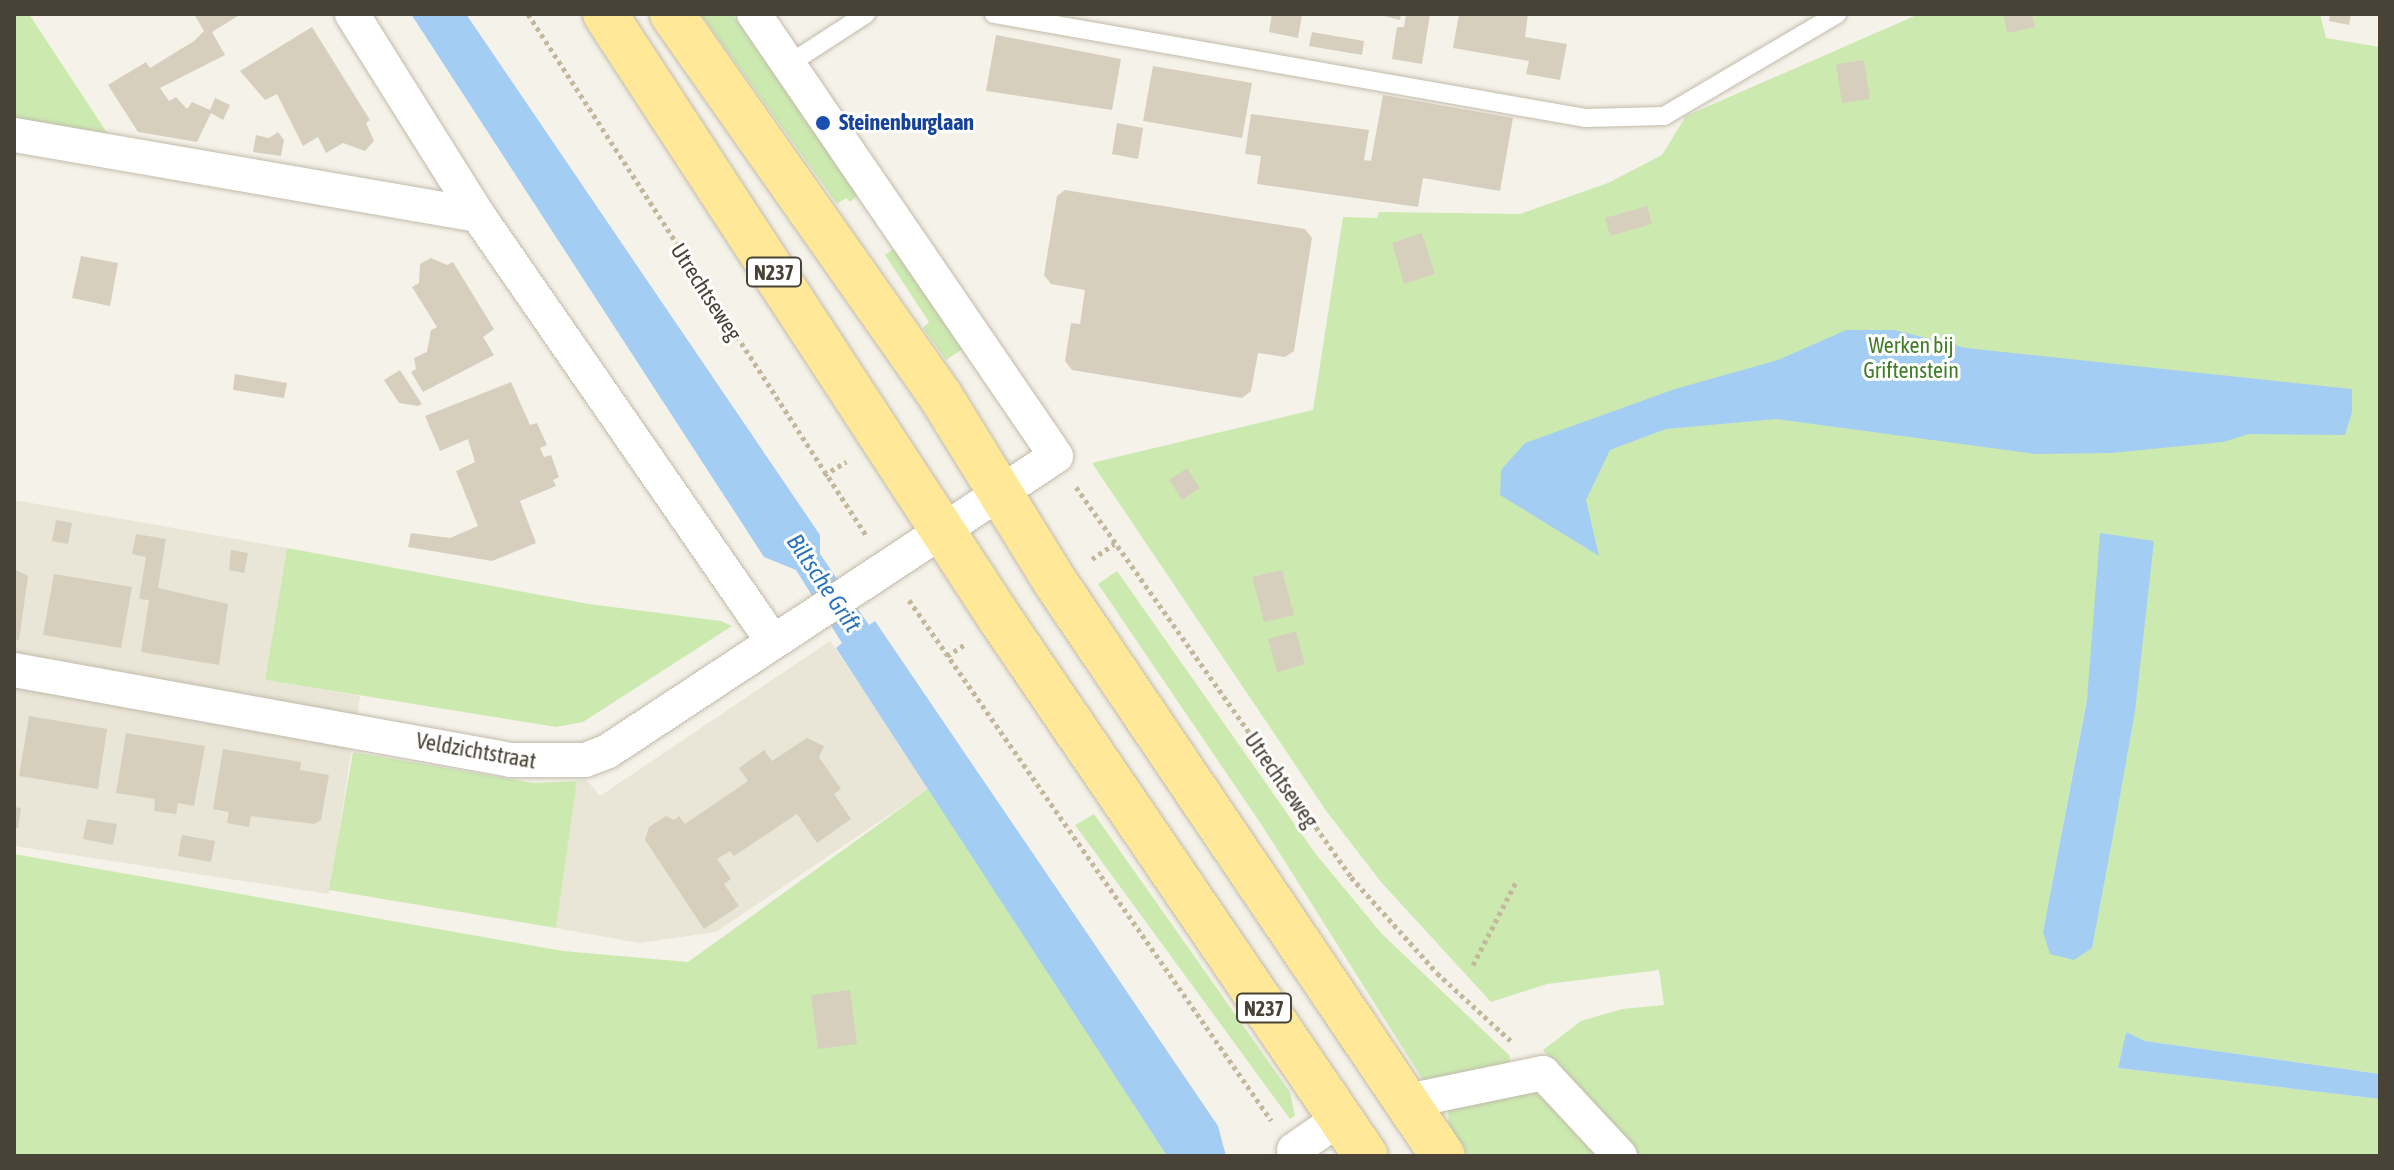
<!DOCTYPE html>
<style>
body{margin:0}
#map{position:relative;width:2394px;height:1170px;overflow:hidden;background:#f5f2e9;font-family:"Asap Condensed",sans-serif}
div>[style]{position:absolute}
.residential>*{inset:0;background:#e9e5d7}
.green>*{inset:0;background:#cceab0}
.water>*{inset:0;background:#a4cdf3}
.building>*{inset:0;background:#d7cfbe}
.path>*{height:5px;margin-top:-2.5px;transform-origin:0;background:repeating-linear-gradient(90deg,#c3b89c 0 4px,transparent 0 8px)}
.roads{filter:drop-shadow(0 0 2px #c1bbab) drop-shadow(0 0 2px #c1bbab)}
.service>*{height:18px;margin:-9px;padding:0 9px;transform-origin:9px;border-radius:9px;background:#fff}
.minor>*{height:34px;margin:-17px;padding:0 17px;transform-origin:17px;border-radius:17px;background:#fff}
.primary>*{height:44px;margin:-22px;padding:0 22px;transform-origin:22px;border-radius:22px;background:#ffe998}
.dots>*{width:22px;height:22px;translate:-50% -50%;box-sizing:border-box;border:4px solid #fff;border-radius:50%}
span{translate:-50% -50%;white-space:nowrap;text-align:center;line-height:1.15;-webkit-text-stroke:6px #fff;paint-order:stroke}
.shield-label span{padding:2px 6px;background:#fff;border:2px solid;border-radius:6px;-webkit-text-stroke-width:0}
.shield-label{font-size:20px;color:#494337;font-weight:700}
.transit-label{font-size:22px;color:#164399;font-weight:700}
.left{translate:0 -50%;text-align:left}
.street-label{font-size:22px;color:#494337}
.park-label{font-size:22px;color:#427e27}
.water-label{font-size:24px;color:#2b74ba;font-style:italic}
.frame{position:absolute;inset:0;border:16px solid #494337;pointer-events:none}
</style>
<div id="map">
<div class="residential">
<i style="clip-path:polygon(14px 500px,287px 548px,265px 680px,360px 696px,329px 894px,14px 846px)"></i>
<i style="clip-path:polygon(830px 641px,929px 788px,716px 932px,639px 943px,556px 928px,577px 781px,587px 780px,600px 796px)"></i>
</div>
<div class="green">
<i style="clip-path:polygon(14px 14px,29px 14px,115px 145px,14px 127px)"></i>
<i style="clip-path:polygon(701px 14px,732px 14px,858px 195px,850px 202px,846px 198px,837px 204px)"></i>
<i style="clip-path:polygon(evenodd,1919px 14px,2320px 14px,2326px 38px,2380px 47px,2380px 1074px,2145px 1041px,2126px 1032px,2118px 1068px,2380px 1099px,2380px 1156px,1639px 1156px,1543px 1050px,1581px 1021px,1622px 1009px,1664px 1005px,1659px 970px,1547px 984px,1491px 1002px,1381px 882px,1327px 812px,1092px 463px,1313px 410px,1343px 217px,1377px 218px,1379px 212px,1520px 214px,1608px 183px,1662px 155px,1686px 116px,1919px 14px,2088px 692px,2074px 960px,2043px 932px,2088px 692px)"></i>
<i style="clip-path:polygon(896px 247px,964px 348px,946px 360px,923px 328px,929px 322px,885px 255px)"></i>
<i style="clip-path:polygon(287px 548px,589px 604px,721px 621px,732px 626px,583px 722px,556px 727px,265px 680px)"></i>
<i style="clip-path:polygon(1117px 571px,1315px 853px,1382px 934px,1510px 1056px,1509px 1066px,1435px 1083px,1423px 1080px,1263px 827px,1098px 584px)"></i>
<i style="clip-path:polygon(353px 752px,534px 783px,577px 781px,556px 928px,329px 890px)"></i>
<i style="clip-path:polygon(929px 788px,1167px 1156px,14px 1156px,14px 854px,563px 951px,688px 962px)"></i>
<i style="clip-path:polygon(1094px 814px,1290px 1092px,1295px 1116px,1290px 1119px,1075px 825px)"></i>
<i style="clip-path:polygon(1525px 1089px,1563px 1105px,1605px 1156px,1468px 1156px,1449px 1127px,1448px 1109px)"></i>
</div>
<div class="water">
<i style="clip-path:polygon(411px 14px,466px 14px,820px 535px,820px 554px,869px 625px,875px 621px,1218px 1126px,1226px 1156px,1167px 1156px,836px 648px,842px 643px,796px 570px,764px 557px)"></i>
<i style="clip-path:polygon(1846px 330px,1894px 330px,1966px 348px,2352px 389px,2352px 412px,2345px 435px,2249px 434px,2223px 442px,2111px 453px,2036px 454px,1777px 419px,1666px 429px,1610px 450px,1586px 500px,1599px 556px,1500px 495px,1501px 470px,1525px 443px,1675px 389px,1778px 360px)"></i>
<i style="clip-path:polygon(2100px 533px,2154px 541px,2135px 711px,2112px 841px,2092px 948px,2074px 960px,2050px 954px,2043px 932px,2087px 699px)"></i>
<i style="clip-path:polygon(2126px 1032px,2145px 1041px,2380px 1074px,2380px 1099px,2118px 1068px)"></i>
</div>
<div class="building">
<i style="clip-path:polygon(194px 14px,241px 14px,212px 32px,225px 55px,160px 88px,169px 101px,176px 97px,187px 109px,192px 102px,210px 110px,215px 98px,230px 105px,223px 120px,211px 113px,197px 142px,138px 132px,108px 85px,146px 62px,150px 68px,194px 41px,204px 31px)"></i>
<i style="clip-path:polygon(1272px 14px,1302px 14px,1298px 38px,1269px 32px)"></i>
<i style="clip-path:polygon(1376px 14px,1401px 14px,1400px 20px)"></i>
<i style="clip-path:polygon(1406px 14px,1430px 14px,1422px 64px,1392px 59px,1397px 27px,1404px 27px)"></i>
<i style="clip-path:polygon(1459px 14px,1528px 14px,1525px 37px,1567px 44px,1560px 80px,1526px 74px,1529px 61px,1453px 48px)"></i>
<i style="clip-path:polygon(2003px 14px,2032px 14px,2035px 27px,2007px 33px)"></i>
<i style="clip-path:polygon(2330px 14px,2351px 14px,2349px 25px,2329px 21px)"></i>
<i style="clip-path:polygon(312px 27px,370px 120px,366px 123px,374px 141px,365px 151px,343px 143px,326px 153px,318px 137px,303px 146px,277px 94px,265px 100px,240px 71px)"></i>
<i style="clip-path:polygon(1312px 32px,1364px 41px,1362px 55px,1309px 46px)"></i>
<i style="clip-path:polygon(996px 35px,1121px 59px,1112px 110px,986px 91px)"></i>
<i style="clip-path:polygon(1864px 60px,1870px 99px,1842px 103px,1836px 64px)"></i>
<i style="clip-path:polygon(1153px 66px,1252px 83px,1242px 138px,1143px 121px)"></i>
<i style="clip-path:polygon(1383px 95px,1513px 118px,1500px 191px,1423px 178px,1418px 207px,1257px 184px,1261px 156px,1245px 154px,1251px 114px,1369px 130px,1364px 160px,1371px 161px)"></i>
<i style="clip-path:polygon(1117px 123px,1143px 128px,1138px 159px,1112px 154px)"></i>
<i style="clip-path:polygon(278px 132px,284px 140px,281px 156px,253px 152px,256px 135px,269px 138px)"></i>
<i style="clip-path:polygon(1065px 190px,1305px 229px,1312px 238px,1294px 351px,1285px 357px,1258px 353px,1251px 391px,1242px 398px,1072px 370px,1065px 361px,1071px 323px,1080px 324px,1085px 290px,1051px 284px,1044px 275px,1057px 196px)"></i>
<i style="clip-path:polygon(1647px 206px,1652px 224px,1610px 236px,1605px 218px)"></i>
<i style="clip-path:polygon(1422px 233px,1435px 274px,1404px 284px,1392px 243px)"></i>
<i style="clip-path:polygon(81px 256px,118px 263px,110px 306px,72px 298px)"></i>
<i style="clip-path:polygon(431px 258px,447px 265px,453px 262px,494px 329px,483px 337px,494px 355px,423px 392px,411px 372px,416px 369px,414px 358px,427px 352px,431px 330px,437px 327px,412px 287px,419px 283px,420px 264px)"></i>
<i style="clip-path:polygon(400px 370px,422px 404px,418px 406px,399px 403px,384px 380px)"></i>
<i style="clip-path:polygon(235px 374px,287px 383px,284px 398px,233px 390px)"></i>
<i style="clip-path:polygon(511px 382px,530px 425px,537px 423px,547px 445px,540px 448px,544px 457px,551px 455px,559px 477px,553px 480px,556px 486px,520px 501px,536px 543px,492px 561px,408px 547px,411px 533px,450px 538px,478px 526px,456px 471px,475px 462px,468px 439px,440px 451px,425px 416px)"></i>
<i style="clip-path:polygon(1187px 468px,1200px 488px,1182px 500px,1169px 480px)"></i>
<i style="clip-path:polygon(56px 520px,72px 523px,68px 544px,52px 541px)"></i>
<i style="clip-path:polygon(136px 534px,166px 539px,158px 588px,228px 604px,219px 665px,141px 652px,149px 600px,139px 599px,146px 557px,132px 554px)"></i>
<i style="clip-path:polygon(231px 550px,248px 553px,244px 573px,229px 570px)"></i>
<i style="clip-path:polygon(14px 569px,28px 576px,19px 640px,14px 639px)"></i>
<i style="clip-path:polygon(1282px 570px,1294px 615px,1264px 622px,1252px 577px)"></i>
<i style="clip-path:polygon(54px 574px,132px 587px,121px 648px,43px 635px)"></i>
<i style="clip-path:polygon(1296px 631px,1305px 664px,1277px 672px,1268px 639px)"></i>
<i style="clip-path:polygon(29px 716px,107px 729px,98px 789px,19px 776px)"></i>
<i style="clip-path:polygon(126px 733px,205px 746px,194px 806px,178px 803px,176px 814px,154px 811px,155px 799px,116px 793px)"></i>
<i style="clip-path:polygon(807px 738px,824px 746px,819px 757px,841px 789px,834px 794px,851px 819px,817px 843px,797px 814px,734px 856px,730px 851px,717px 859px,731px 879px,724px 884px,739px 906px,704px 929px,645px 840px,649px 827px,666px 816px,674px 820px,679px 816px,685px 824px,748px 781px,739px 768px,764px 750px,772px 761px)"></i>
<i style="clip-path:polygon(223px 749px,301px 762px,300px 770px,329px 775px,321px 820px,314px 824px,251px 816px,249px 827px,227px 823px,229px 812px,213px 809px)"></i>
<i style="clip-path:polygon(14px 807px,21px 808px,18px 828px,14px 828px)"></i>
<i style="clip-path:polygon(87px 819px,117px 824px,113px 845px,83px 839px)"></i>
<i style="clip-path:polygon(182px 835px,215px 841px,211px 862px,178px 856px)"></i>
<i style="clip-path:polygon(850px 990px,857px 1044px,818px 1049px,811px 995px)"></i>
</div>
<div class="path">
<i style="left:528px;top:14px;width:621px;rotate:57.03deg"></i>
<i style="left:824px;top:475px;width:26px;rotate:-31deg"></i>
<i style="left:1076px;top:487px;width:477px;rotate:54.8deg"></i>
<i style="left:1351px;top:877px;width:129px;rotate:48.1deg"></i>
<i style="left:1437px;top:973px;width:100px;rotate:42.6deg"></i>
<i style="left:1092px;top:559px;width:27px;rotate:-34deg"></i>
<i style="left:909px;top:600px;width:634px;rotate:55.16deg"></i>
<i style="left:947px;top:656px;width:20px;rotate:-33deg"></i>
<i style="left:1473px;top:965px;width:96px;rotate:-62.6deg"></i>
</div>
<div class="roads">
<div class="service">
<i style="left:994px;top:14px;width:600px;rotate:9.98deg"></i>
<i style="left:1585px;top:118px;width:79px;rotate:-1.5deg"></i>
<i style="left:1664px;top:116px;width:201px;rotate:-30.5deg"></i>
<i style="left:789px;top:64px;width:92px;rotate:-33deg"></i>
</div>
<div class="minor">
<i style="left:352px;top:14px;width:237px;rotate:57.9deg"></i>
<i style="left:478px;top:215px;width:517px;rotate:55.33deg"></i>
<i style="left:14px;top:135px;width:471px;rotate:9.8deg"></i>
<i style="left:14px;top:670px;width:505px;rotate:10.26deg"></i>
<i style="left:511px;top:760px;width:74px"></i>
<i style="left:585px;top:760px;width:25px;rotate:-21deg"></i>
<i style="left:608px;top:751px;width:536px;rotate:-33.36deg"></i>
<i style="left:1056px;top:456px;width:535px;rotate:-124.34deg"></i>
<i style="left:1408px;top:1101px;width:138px;rotate:-11.7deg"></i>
<i style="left:1543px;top:1073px;width:113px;rotate:47.1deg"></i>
<i style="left:1294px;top:1150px;width:55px;rotate:-34.6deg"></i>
</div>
<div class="primary">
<i style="left:605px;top:14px;width:724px;rotate:56.84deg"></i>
<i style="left:1001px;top:620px;width:648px;rotate:55.75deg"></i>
<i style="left:672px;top:14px;width:468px;rotate:54.9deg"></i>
<i style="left:941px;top:397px;width:219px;rotate:58.3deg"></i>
<i style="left:1056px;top:583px;width:691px;rotate:55.97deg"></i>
</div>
</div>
<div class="dots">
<i style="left:823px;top:123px;background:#1a4fb4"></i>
</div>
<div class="shield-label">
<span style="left:774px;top:272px">N237</span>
<span style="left:1264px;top:1008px">N237</span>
</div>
<div class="transit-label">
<span class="left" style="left:839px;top:123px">Steinenburglaan</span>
</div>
<div class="street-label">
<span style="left:706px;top:292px;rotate:57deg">Utrechtseweg</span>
<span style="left:476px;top:751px;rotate:10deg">Veldzichtstraat</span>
<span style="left:1281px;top:780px;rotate:55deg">Utrechtseweg</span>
</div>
<div class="park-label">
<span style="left:1911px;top:358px">Werken bij<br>Griftenstein</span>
</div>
<div class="water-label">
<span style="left:824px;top:583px;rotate:56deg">Biltsche Grift</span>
</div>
<div class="frame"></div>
</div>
